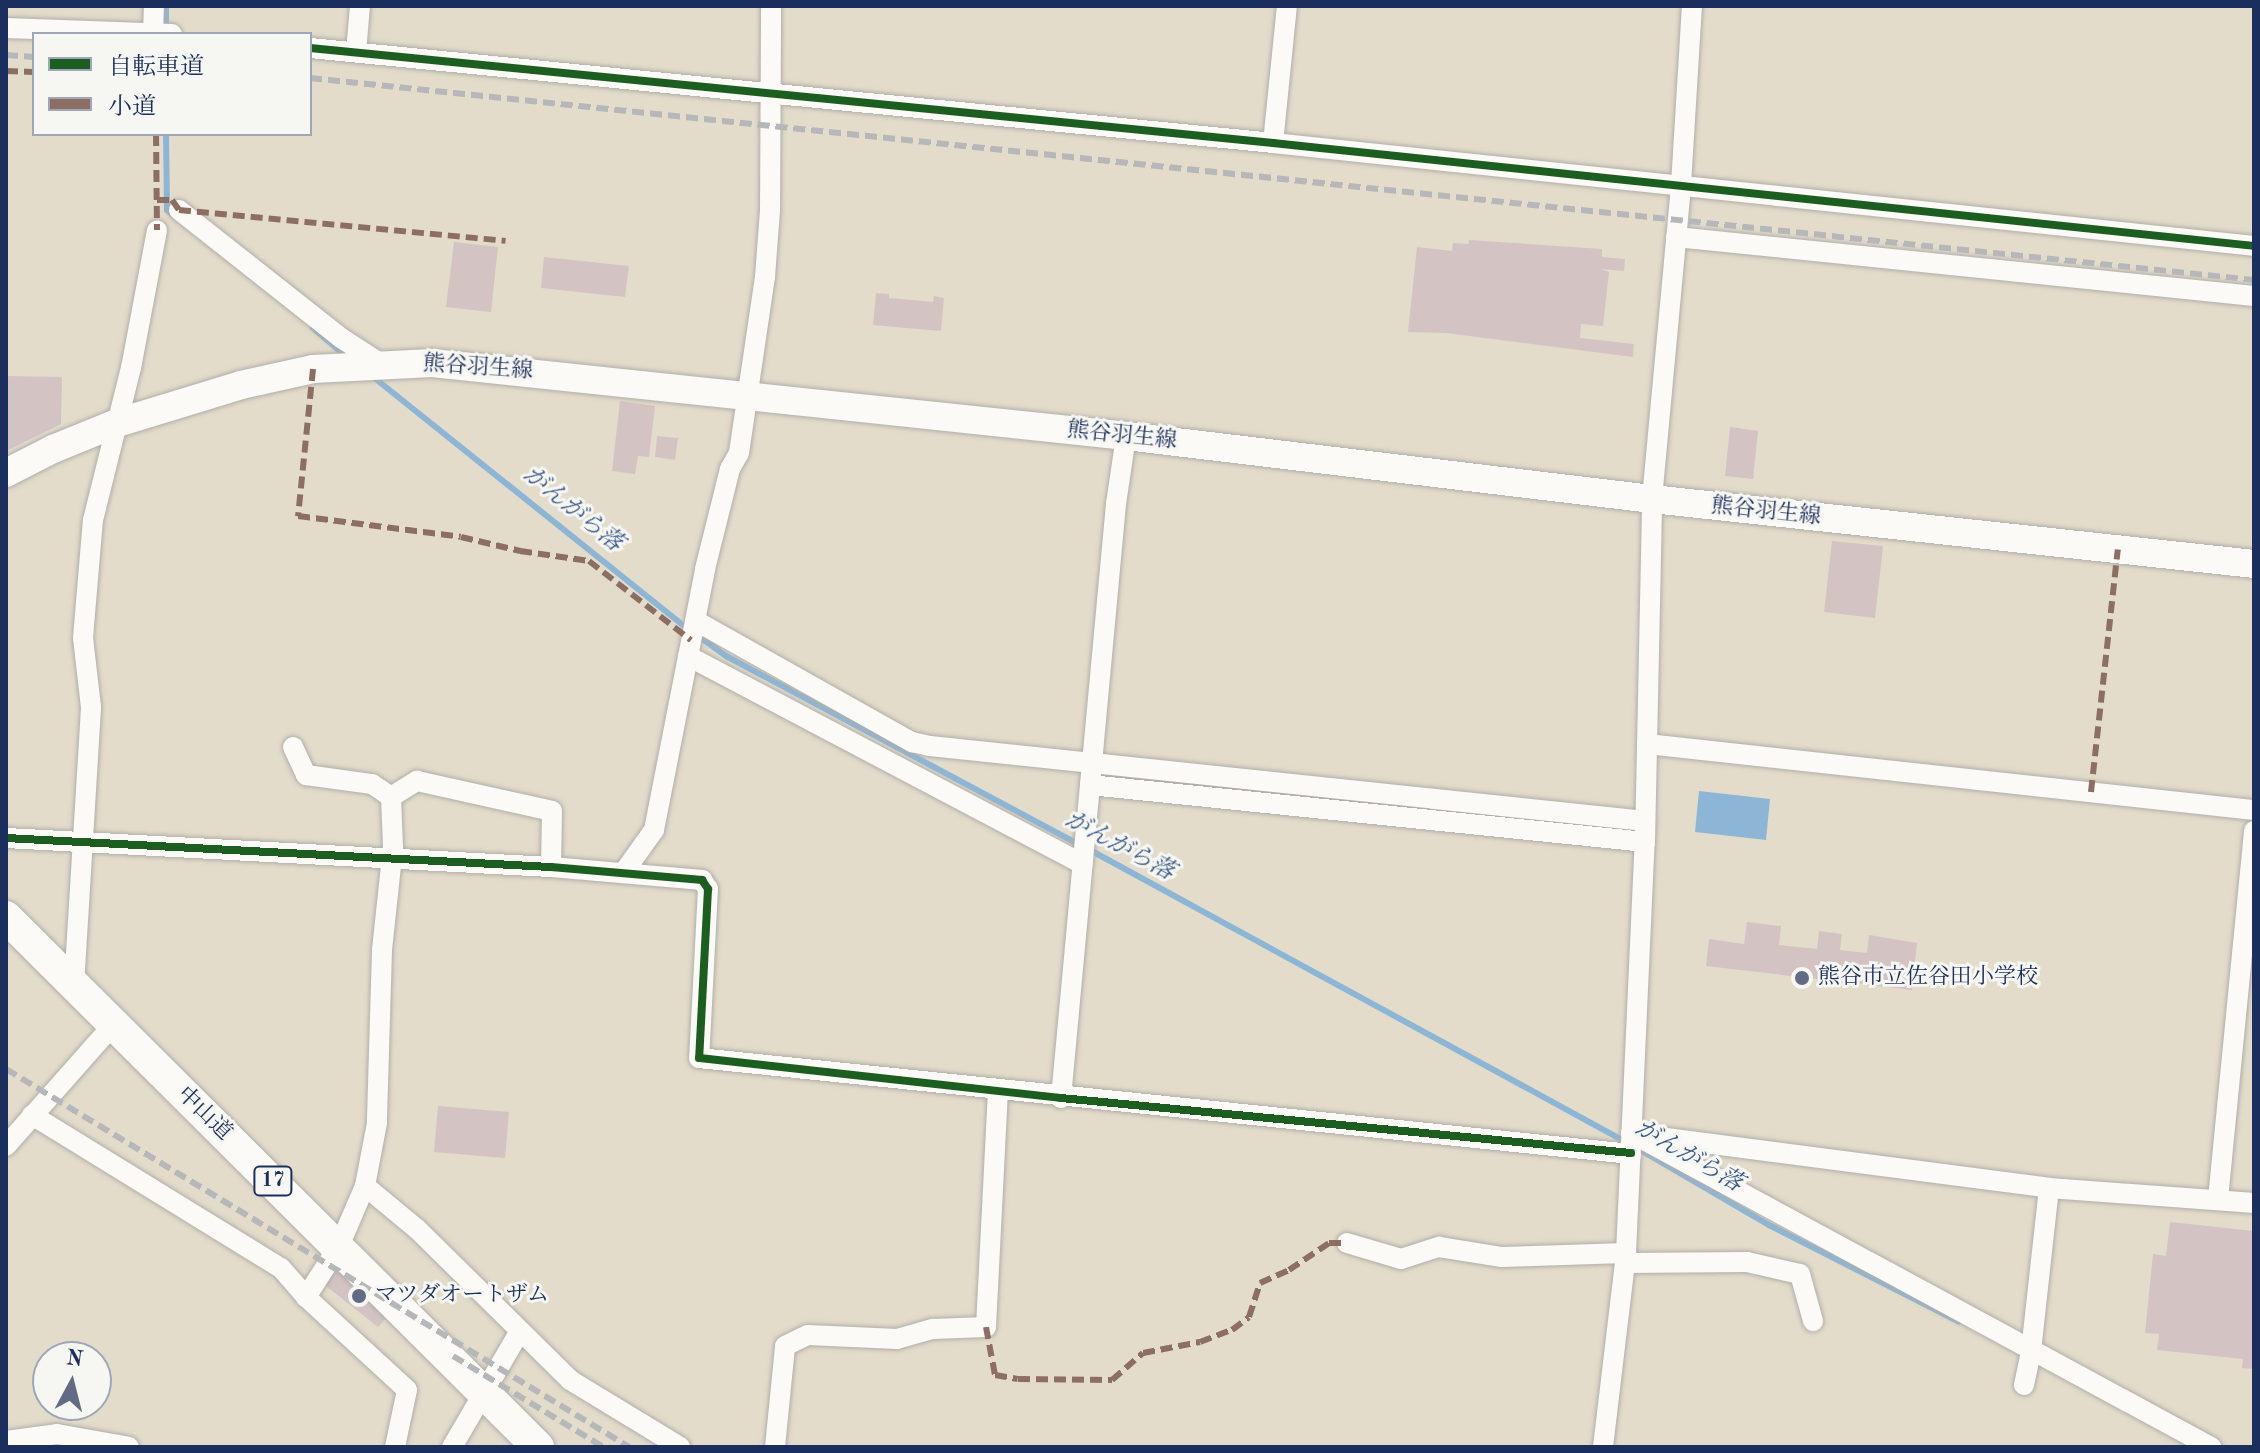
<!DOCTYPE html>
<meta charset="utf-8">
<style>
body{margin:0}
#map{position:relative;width:2260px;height:1453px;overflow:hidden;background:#e3dccb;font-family:"Old Standard TT","Noto Serif JP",serif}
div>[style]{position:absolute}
.water>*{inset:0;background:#8db6d6}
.stream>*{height:6px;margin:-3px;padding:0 3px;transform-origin:3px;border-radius:3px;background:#8db6d6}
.building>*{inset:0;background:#d4c3c3}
.roads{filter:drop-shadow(0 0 2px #b1aea8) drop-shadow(0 0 2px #b1aea8)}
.minor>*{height:20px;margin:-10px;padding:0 10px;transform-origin:10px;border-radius:10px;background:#fbfaf7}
.secondary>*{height:28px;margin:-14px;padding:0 14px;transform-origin:14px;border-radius:14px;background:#fbfaf7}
.trunk>*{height:32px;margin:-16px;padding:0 16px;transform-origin:16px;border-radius:16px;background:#fbfaf7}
.rail>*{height:6px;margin-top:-3px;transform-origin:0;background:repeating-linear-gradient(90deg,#b5b7b9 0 12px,transparent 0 18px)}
.quiet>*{height:6px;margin-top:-3px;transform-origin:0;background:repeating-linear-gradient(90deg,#8d6e63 0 12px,transparent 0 18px)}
.cycleway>*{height:8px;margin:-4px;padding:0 4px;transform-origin:4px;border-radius:4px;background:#1b5e20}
.dots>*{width:22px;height:22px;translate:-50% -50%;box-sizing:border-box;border:4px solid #f6f6f2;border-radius:50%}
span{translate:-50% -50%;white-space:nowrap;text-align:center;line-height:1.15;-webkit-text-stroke:6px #f6f6f2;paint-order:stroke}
.shield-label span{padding:2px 6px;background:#f6f6f2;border:2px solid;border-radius:6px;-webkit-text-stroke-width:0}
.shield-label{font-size:20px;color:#1b2f5e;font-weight:700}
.street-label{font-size:22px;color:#1b2f5e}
.poi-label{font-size:22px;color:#1b2f5e}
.left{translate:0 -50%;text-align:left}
.water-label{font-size:24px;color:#365989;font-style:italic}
.frame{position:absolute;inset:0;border:8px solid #1b2f5e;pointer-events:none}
.legend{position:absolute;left:32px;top:32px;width:280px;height:104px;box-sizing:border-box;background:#f6f6f2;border:2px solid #9ea6b7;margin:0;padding:10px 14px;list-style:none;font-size:24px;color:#1b2f5e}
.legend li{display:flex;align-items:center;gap:16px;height:40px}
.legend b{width:40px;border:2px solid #9ea6b7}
.north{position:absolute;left:32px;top:1341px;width:80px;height:80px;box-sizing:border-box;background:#f6f6f2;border:2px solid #9ea6b7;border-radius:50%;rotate:7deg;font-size:22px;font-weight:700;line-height:32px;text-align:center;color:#1b2f5e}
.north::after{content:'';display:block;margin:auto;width:28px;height:36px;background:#616c84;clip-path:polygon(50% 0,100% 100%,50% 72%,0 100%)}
</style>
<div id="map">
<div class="water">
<i style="clip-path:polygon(1699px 791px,1770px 799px,1766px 840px,1695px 832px)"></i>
</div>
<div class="stream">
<i style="left:166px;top:6px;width:24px;rotate:90deg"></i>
<i style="left:166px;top:134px;width:76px;rotate:89.2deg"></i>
<i style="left:167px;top:210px;width:8px;rotate:40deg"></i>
<i style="left:313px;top:328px;width:45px;rotate:40.5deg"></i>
<i style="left:372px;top:376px;width:405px;rotate:38.7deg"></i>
<i style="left:697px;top:635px;width:36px;rotate:36deg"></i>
<i style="left:726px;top:656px;width:401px;rotate:28.1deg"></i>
<i style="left:1090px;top:850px;width:623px;rotate:28.58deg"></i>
<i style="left:1637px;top:1148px;width:153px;rotate:30.3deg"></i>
<i style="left:1769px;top:1225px;width:213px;rotate:27deg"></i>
</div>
<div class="building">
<i style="clip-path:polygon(1469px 240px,1602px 249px,1602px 257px,1625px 259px,1624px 271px,1600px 269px,1609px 272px,1603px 326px,1581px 324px,1580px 338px,1634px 344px,1633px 357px,1446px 333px,1408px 332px,1417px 247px,1452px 251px,1453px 243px,1469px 244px)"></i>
<i style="clip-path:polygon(454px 242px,498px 247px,491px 312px,446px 307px)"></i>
<i style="clip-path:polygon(544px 257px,629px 266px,625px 297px,541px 288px)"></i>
<i style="clip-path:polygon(876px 293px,889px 294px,889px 298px,933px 302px,934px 296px,944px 298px,941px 331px,873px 325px)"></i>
<i style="clip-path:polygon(8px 376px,62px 377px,61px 424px,6px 451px)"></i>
<i style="clip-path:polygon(620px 401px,655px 406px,649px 457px,638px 456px,635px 474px,612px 471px)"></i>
<i style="clip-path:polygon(1730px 427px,1758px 431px,1753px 479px,1725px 476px)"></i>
<i style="clip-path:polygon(657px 436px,678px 438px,675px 460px,655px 457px)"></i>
<i style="clip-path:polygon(1832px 541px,1883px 546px,1875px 618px,1824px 612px)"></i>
<i style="clip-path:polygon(1747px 922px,1781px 926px,1779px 945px,1817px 949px,1819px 931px,1842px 934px,1840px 950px,1867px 953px,1869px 935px,1917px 943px,1912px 990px,1706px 966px,1709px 939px,1744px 944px)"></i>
<i style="clip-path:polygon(438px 1106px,509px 1112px,505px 1158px,434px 1152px)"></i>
<i style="clip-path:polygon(2170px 1222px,2254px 1231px,2254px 1369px,2242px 1368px,2243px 1359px,2157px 1350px,2159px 1334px,2145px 1333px,2153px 1254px,2166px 1256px)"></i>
<i style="clip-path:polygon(341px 1255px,393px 1310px,378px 1327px,321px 1282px)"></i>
</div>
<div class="roads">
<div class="minor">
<i style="left:6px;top:28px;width:166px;rotate:2.1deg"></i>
<i style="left:153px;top:33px;width:27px;rotate:-88deg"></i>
<i style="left:310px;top:48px;width:968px;rotate:5.63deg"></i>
<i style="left:1273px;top:143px;width:986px;rotate:5.99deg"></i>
<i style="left:356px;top:52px;width:46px;rotate:-85deg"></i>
<i style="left:1273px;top:143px;width:138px;rotate:-84.2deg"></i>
<i style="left:179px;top:210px;width:206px;rotate:38.3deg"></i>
<i style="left:341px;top:338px;width:46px;rotate:32.7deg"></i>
<i style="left:1676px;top:237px;width:581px;rotate:5.83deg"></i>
<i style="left:696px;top:621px;width:248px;rotate:29.3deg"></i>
<i style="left:912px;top:742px;width:18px;rotate:13deg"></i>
<i style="left:930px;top:746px;width:719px;rotate:5.99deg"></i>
<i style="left:688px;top:656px;width:446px;rotate:27.8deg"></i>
<i style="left:1647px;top:744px;width:611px;rotate:6.21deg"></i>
<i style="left:293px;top:747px;width:31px;rotate:65deg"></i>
<i style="left:306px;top:775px;width:67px;rotate:7.8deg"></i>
<i style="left:372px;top:784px;width:23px;rotate:34deg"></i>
<i style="left:391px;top:797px;width:50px;rotate:87.7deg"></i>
<i style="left:393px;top:847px;width:104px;rotate:96.1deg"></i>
<i style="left:382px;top:950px;width:173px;rotate:91.7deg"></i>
<i style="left:377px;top:1123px;width:64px;rotate:100.8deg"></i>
<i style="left:365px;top:1186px;width:65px;rotate:113.4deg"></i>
<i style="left:339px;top:1246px;width:61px;rotate:122.9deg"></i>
<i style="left:1090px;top:785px;width:558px;rotate:5.86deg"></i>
<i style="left:391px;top:797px;width:31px;rotate:-32deg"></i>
<i style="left:417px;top:781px;width:138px;rotate:12.5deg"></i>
<i style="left:552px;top:811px;width:56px;rotate:91deg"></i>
<i style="left:6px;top:838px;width:546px;rotate:3.05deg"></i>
<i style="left:551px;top:867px;width:152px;rotate:4.9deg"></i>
<i style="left:702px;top:880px;width:11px;rotate:56deg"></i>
<i style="left:708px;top:889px;width:169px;rotate:93deg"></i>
<i style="left:699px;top:1058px;width:937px;rotate:5.88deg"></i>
<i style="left:624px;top:872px;width:52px;rotate:-54.5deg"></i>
<i style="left:654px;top:830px;width:266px;rotate:-78.9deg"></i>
<i style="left:705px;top:569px;width:103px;rotate:-76deg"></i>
<i style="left:730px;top:469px;width:18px;rotate:-61deg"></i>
<i style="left:739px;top:453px;width:178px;rotate:-81.6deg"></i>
<i style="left:765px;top:277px;width:67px;rotate:-85.7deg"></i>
<i style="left:770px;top:210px;width:204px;rotate:-89.7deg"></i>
<i style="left:74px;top:986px;width:280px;rotate:-86.5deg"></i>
<i style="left:91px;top:707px;width:69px;rotate:-96.6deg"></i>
<i style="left:83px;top:638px;width:118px;rotate:-85.2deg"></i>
<i style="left:93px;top:520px;width:157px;rotate:-76deg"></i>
<i style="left:131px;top:368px;width:140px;rotate:-79.3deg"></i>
<i style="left:1061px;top:1098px;width:597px;rotate:-84.71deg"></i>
<i style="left:1116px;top:504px;width:69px;rotate:-81.6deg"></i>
<i style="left:32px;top:1115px;width:292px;rotate:31.6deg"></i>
<i style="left:281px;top:1268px;width:38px;rotate:49deg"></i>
<i style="left:306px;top:1297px;width:137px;rotate:42.6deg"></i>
<i style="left:407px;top:1390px;width:58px;rotate:101.9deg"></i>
<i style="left:1631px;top:1133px;width:660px;rotate:28.43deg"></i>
<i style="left:1643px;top:1135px;width:409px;rotate:7.4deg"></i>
<i style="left:2049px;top:1188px;width:206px;rotate:4.2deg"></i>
<i style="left:6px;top:1146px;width:162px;rotate:-48.5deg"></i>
<i style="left:365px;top:1186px;width:67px;rotate:39.6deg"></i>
<i style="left:417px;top:1229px;width:215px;rotate:44.6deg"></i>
<i style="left:570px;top:1380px;width:129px;rotate:31.3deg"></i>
<i style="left:2218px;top:1199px;width:370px;rotate:-84.4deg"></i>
<i style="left:1347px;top:1243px;width:56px;rotate:16.5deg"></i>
<i style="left:1401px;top:1259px;width:40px;rotate:-18deg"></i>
<i style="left:1439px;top:1247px;width:64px;rotate:9deg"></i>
<i style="left:1502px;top:1257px;width:124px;rotate:-1.8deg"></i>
<i style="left:1625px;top:1263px;width:122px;rotate:-0.5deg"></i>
<i style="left:1747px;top:1262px;width:54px;rotate:12.8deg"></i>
<i style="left:1800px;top:1274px;width:49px;rotate:74.5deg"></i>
<i style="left:2024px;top:1385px;width:35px;rotate:-78deg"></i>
<i style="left:2031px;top:1351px;width:164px;rotate:-83.7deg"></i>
<i style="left:6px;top:1441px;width:51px;rotate:-7.8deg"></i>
<i style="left:57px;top:1434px;width:73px;rotate:10.2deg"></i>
<i style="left:452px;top:1447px;width:132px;rotate:-59.6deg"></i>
<i style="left:775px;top:1447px;width:101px;rotate:-84.3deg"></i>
<i style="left:785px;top:1346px;width:25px;rotate:-26deg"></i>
<i style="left:808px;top:1335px;width:89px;rotate:2.6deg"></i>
<i style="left:897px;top:1339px;width:37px;rotate:-16deg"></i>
<i style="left:933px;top:1329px;width:53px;rotate:-2.2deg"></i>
<i style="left:986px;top:1327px;width:236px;rotate:-87.1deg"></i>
<i style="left:1603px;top:1447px;width:195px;rotate:-83.2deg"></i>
<i style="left:1626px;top:1253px;width:411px;rotate:-87.4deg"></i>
<i style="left:1645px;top:842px;width:343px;rotate:-88.8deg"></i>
<i style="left:1652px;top:499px;width:315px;rotate:-84.7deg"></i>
<i style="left:1681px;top:185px;width:179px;rotate:-86.5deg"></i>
</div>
<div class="secondary">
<i style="left:6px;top:473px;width:53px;rotate:-27.1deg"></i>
<i style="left:53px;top:449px;width:69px;rotate:-22.1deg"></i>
<i style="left:117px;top:423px;width:130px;rotate:-17deg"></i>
<i style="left:241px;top:385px;width:74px;rotate:-12.5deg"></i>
<i style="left:313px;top:369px;width:119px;rotate:-2.9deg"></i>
<i style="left:432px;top:363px;width:698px;rotate:6deg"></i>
<i style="left:1126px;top:436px;width:530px;rotate:6.83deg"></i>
<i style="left:1652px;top:499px;width:605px;rotate:6.16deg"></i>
</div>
<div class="trunk">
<i style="left:6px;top:917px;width:751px;rotate:44.89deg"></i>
</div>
</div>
<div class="rail">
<i style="left:6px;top:55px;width:28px;rotate:4deg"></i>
<i style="left:310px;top:78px;width:1954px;rotate:5.93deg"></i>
<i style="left:6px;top:1069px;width:729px;rotate:31.25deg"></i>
<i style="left:453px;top:1356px;width:175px;rotate:31.2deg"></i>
</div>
<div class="quiet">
<i style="left:6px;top:71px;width:28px;rotate:2deg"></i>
<i style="left:156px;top:134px;width:96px;rotate:89.4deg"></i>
<i style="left:157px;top:200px;width:15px"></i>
<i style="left:172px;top:200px;width:12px;rotate:55deg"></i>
<i style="left:179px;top:210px;width:328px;rotate:5.4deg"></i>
<i style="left:313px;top:369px;width:148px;rotate:95.8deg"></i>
<i style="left:298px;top:516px;width:164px;rotate:7.3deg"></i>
<i style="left:461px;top:537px;width:61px;rotate:13.3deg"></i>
<i style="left:520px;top:551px;width:70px;rotate:8.2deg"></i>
<i style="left:589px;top:561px;width:129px;rotate:37.8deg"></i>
<i style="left:2091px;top:792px;width:244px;rotate:-83.7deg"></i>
<i style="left:986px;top:1327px;width:49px;rotate:79.4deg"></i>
<i style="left:995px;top:1375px;width:23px;rotate:10deg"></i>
<i style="left:1018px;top:1379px;width:94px;rotate:0.6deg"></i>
<i style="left:1112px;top:1380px;width:41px;rotate:-41.1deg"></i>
<i style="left:1143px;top:1353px;width:58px;rotate:-10.9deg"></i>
<i style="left:1200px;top:1342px;width:34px;rotate:-21deg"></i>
<i style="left:1232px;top:1330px;width:21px;rotate:-37deg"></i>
<i style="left:1249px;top:1317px;width:36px;rotate:-72deg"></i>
<i style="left:1260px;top:1283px;width:32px;rotate:-24deg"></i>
<i style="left:1289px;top:1270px;width:48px;rotate:-34deg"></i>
<i style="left:1329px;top:1243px;width:18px"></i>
</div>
<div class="cycleway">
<i style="left:310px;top:48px;width:968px;rotate:5.63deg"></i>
<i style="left:1273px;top:143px;width:986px;rotate:5.99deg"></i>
<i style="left:6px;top:838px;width:546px;rotate:3.05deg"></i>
<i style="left:551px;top:867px;width:152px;rotate:4.9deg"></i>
<i style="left:702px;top:880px;width:11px;rotate:56deg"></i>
<i style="left:708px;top:889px;width:169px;rotate:93deg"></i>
<i style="left:699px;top:1058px;width:364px;rotate:6.3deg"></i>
<i style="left:1061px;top:1098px;width:573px;rotate:5.51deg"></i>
</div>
<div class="dots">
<i style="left:1802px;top:978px;background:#616c84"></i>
<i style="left:359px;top:1296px;background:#616c84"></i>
</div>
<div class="shield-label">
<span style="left:273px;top:1181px">17</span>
</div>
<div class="street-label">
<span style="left:478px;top:368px;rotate:4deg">熊谷羽生線</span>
<span style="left:1122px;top:436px;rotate:6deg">熊谷羽生線</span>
<span style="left:1766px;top:512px;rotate:6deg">熊谷羽生線</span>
<span style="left:204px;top:1114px;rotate:44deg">中山道</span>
</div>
<div class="poi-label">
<span class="left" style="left:1818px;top:978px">熊谷市立佐谷田小学校</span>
<span class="left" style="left:375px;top:1296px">マツダオートザム</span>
</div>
<div class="water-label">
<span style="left:572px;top:510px;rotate:39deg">がんがら落</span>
<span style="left:1119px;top:847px;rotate:28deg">がんがら落</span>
<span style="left:1688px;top:1157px;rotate:30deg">がんがら落</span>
</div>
<div class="frame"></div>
<ul class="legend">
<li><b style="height:10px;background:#1b5e20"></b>自転車道</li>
<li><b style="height:10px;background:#8d6e63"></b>小道</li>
</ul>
<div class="north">N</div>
</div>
